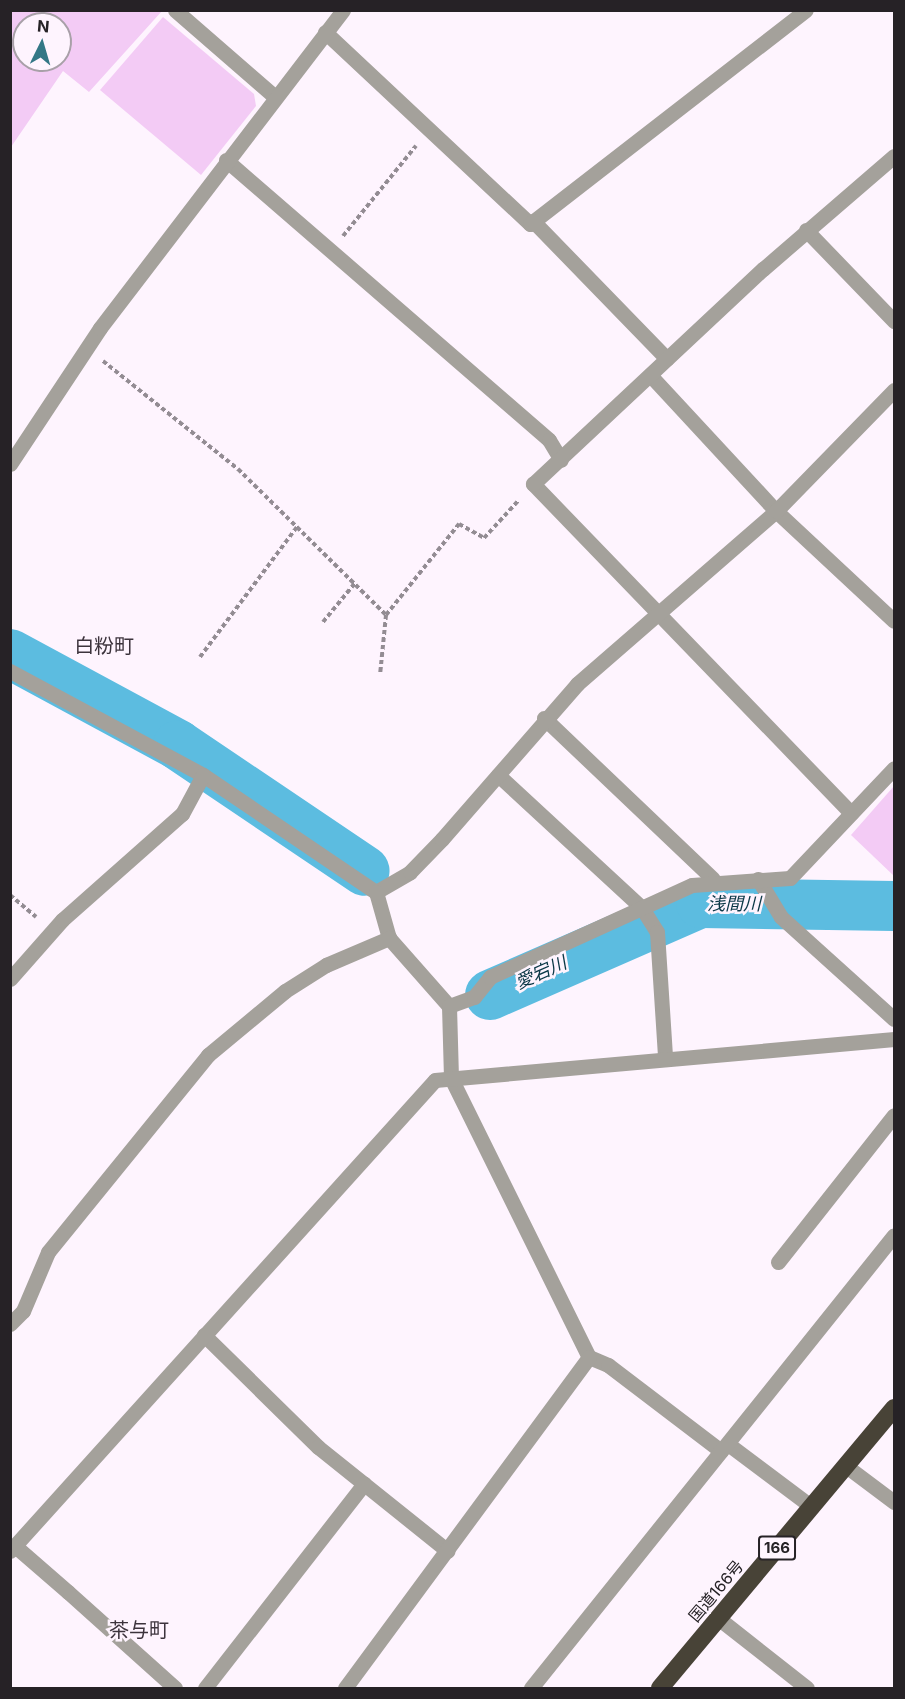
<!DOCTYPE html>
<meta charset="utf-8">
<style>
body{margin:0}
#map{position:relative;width:905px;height:1699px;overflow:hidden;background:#fef4fe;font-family:Inter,"Noto Sans JP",sans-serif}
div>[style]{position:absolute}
.green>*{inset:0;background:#f3cbf5}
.river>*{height:50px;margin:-25px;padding:0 25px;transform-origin:25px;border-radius:25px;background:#5cbce0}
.path>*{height:4px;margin-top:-2px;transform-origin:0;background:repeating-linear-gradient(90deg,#938c93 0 4.5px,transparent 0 7.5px)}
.lane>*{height:15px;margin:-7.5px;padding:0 7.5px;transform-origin:7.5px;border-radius:7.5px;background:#a4a19b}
.street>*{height:15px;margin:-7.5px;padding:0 7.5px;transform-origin:7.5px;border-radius:7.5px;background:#a4a19b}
.highway>*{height:18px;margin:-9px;padding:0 9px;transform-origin:9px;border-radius:9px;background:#484337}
span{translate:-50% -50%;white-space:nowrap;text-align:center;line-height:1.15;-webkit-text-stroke:5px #fef4fe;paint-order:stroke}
.shield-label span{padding:2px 4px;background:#fef4fe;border:2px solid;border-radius:4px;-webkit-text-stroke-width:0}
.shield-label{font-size:15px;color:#262226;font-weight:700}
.street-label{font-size:16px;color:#262226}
.water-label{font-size:18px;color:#0c3847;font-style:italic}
.quarter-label{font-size:20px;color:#3c333c}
.frame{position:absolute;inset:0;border:12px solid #262226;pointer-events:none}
.north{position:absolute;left:12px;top:12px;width:60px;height:60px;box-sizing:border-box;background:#fef4fe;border:2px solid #a8a0a8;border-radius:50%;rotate:5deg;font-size:16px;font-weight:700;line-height:24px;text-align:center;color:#262226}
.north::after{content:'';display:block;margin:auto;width:21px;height:27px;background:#337786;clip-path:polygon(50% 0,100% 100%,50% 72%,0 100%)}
</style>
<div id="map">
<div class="green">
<i style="clip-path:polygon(evenodd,11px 10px,162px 10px,162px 11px,89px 92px,63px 71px,11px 147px,11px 10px,24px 24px,60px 24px,60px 60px,24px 60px,24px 24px)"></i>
<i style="clip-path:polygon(163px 17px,254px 94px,256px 106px,201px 175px,100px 90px)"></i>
<i style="clip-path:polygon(894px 786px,894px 876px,851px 835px)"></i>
</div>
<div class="river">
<i style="left:10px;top:654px;width:191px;rotate:28.4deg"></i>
<i style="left:178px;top:745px;width:225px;rotate:34deg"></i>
<i style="left:490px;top:995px;width:230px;rotate:-23.6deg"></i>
<i style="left:701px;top:903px;width:193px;rotate:0.9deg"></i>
</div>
<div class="path">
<i style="left:343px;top:236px;width:116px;rotate:-51deg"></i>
<i style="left:103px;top:361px;width:173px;rotate:38.7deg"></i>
<i style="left:238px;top:469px;width:208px;rotate:44.6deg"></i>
<i style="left:386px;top:615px;width:60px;rotate:95.7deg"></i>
<i style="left:386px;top:615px;width:117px;rotate:-51.3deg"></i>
<i style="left:459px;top:524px;width:29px;rotate:29deg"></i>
<i style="left:484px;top:538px;width:52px;rotate:-47.4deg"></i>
<i style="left:323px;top:622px;width:50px;rotate:-50.6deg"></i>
<i style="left:200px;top:657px;width:162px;rotate:-53.3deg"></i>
<i style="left:10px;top:895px;width:34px;rotate:40deg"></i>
</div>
<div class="lane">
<i style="left:498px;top:775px;width:196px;rotate:42.7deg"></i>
<i style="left:642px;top:908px;width:28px;rotate:58deg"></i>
<i style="left:657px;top:932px;width:125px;rotate:86.3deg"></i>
<i style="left:204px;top:1335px;width:160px;rotate:44.5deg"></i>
<i style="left:318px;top:1447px;width:166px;rotate:38.7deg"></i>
<i style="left:68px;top:1592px;width:144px;rotate:41.9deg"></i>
<i style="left:205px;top:1688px;width:259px;rotate:-52.1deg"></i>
</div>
<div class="street">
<i style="left:175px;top:10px;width:133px;rotate:41deg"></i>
<i style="left:325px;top:32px;width:281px;rotate:43.1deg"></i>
<i style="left:530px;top:224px;width:349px;rotate:-37.8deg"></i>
<i style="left:226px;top:160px;width:427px;rotate:40.9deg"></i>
<i style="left:549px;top:440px;width:23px;rotate:59deg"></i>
<i style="left:533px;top:221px;width:192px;rotate:45.8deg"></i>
<i style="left:806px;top:230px;width:127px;rotate:46deg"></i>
<i style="left:650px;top:375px;width:185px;rotate:47.2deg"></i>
<i style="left:776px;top:511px;width:161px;rotate:43deg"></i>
<i style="left:10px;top:464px;width:163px;rotate:-56.5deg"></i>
<i style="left:100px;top:328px;width:400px;rotate:-52.6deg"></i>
<i style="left:10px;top:671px;width:219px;rotate:28.3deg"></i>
<i style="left:203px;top:775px;width:209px;rotate:34.1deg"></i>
<i style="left:544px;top:718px;width:233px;rotate:43.6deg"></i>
<i style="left:851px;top:813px;width:458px;rotate:-134deg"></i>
<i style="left:533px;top:484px;width:315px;rotate:-43.1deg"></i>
<i style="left:763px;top:269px;width:173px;rotate:-40.8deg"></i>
<i style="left:758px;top:879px;width:44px;rotate:58.8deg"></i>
<i style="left:781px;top:917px;width:152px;rotate:42.1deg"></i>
<i style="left:376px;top:892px;width:39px;rotate:-30deg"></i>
<i style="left:410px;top:872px;width:46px;rotate:-45.9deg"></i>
<i style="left:442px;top:839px;width:206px;rotate:-48.9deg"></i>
<i style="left:577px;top:684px;width:264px;rotate:-41deg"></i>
<i style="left:776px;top:511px;width:169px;rotate:-45.7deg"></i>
<i style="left:376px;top:892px;width:48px;rotate:74.2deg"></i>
<i style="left:389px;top:938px;width:91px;rotate:48.6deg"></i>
<i style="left:449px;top:1006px;width:72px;rotate:88.4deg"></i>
<i style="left:451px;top:1078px;width:311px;rotate:63.7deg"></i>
<i style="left:589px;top:1357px;width:21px;rotate:23deg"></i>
<i style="left:608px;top:1365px;width:142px;rotate:37.3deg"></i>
<i style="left:10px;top:979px;width:79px;rotate:-48.6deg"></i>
<i style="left:62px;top:920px;width:160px;rotate:-41.5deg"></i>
<i style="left:182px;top:814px;width:44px;rotate:-61.7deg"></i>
<i style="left:449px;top:1006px;width:27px;rotate:-20deg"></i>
<i style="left:474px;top:997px;width:26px;rotate:-51deg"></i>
<i style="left:490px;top:977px;width:222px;rotate:-24.5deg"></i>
<i style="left:692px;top:885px;width:98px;rotate:-4.1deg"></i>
<i style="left:790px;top:878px;width:151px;rotate:-46.6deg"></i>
<i style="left:778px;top:1262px;width:187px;rotate:-51.7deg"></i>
<i style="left:10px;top:1324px;width:18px;rotate:-45deg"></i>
<i style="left:23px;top:1311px;width:64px;rotate:-67deg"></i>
<i style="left:48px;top:1252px;width:254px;rotate:-50.9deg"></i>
<i style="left:208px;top:1055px;width:100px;rotate:-39.7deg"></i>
<i style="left:285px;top:991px;width:49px;rotate:-32.4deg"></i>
<i style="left:326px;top:965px;width:69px;rotate:-23.2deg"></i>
<i style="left:728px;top:1444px;width:105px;rotate:36.9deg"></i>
<i style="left:846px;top:1466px;width:60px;rotate:36.9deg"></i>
<i style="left:15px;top:1546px;width:70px;rotate:41deg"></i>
<i style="left:10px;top:1551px;width:634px;rotate:-47.94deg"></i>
<i style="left:435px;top:1080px;width:461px;rotate:-5.1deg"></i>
<i style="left:718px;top:1618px;width:113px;rotate:38.2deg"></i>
<i style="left:345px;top:1688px;width:411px;rotate:-53.6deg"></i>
<i style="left:531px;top:1688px;width:580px;rotate:-51.29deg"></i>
</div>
<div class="highway">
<i style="left:660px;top:1688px;width:365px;rotate:-50.1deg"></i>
</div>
<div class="shield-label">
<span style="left:777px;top:1548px">166</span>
</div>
<div class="street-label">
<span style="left:716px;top:1591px;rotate:-50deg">国道166号</span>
</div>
<div class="water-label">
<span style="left:734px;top:904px">浅間川</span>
<span style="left:541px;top:973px;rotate:-24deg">愛宕川</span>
</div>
<div class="quarter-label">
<span style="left:104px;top:646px">白粉町</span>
<span style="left:139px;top:1630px">茶与町</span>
</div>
<div class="frame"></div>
<div class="north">N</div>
</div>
